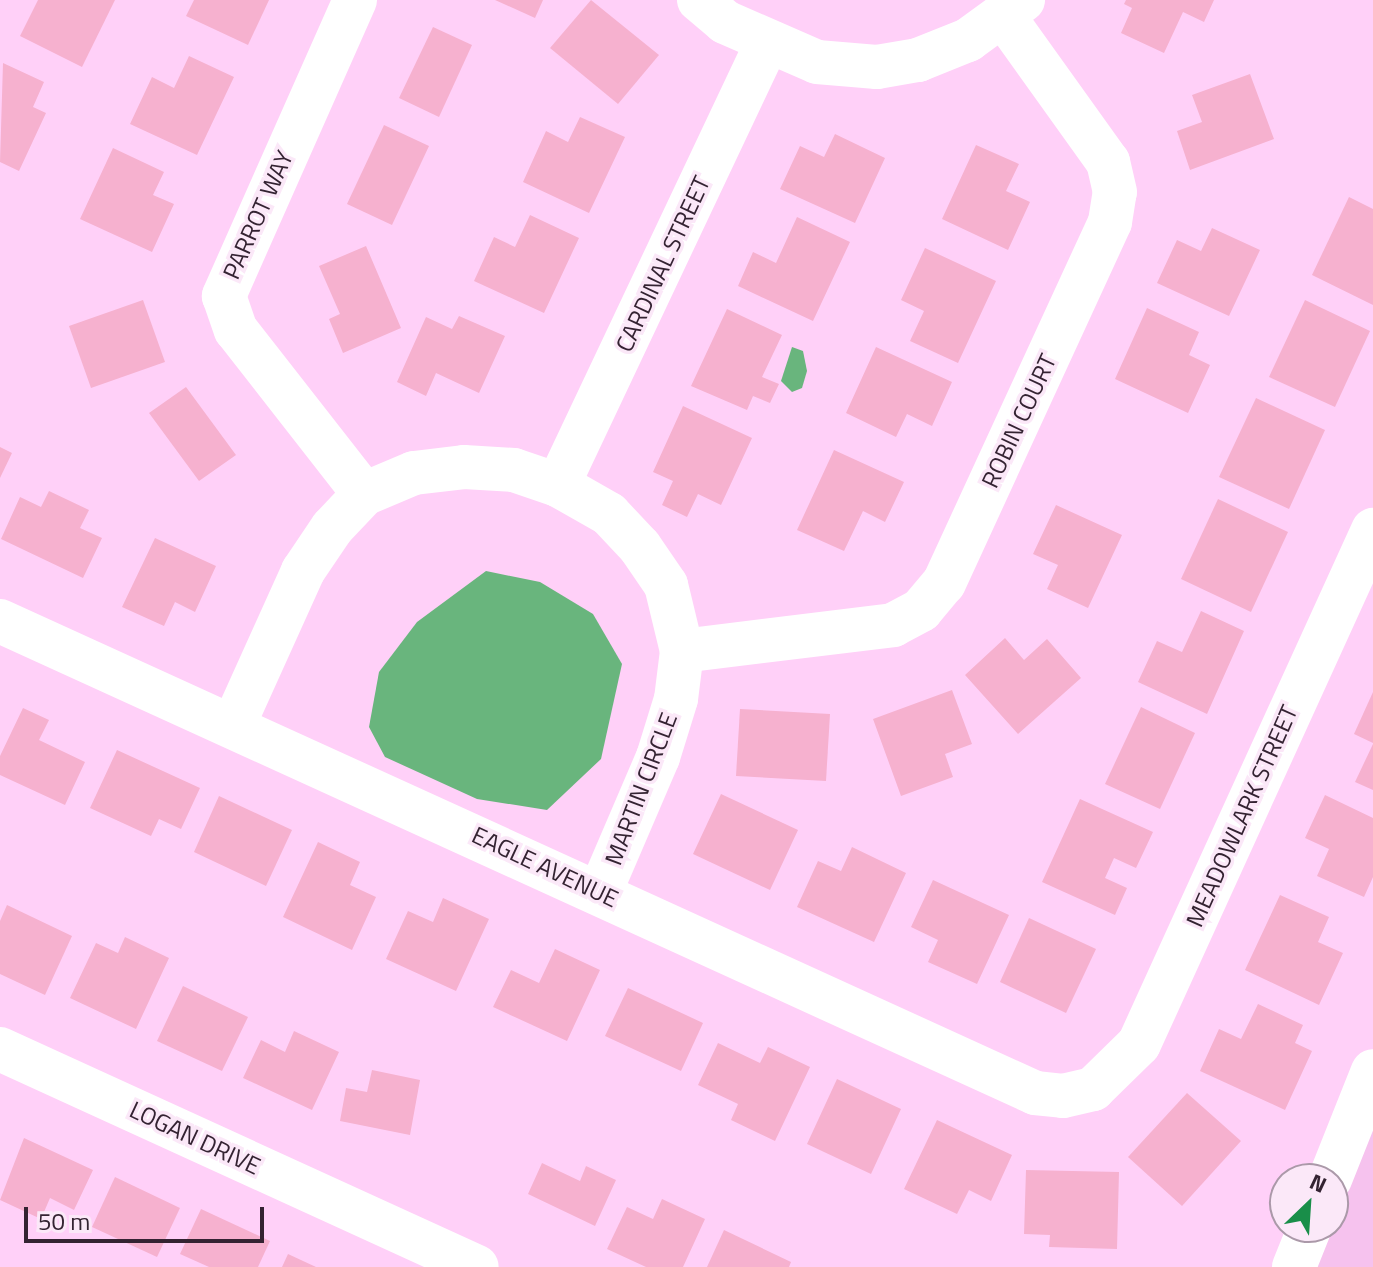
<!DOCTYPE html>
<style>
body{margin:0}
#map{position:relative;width:1373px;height:1267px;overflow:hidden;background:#ffd0f8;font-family:"Titillium Web",sans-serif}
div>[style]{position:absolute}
.built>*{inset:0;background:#f6c2ee}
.water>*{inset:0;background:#69b57d}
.building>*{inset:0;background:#f6b1cf}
.minor>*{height:44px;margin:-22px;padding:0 22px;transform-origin:22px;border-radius:22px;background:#fff}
span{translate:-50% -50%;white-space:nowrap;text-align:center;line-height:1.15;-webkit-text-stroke:7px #fbe8f8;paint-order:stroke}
.street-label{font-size:24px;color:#342332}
.north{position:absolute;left:1269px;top:1163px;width:80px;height:80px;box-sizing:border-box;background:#fbe8f8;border:2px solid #ab99a9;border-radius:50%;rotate:25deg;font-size:22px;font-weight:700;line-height:32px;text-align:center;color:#342332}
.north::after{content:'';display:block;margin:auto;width:28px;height:36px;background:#198e49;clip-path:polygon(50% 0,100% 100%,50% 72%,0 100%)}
.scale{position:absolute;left:24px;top:1207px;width:240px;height:36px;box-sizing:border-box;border:4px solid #342332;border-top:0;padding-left:10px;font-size:24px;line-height:28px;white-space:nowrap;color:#342332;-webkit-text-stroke:6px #fbe8f8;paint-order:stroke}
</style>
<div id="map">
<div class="built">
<i style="clip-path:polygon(1373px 1104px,1373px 1267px,1298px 1267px,1317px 1227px,1333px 1227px,1333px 1191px)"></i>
</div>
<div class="water">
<i style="clip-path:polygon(792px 347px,803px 351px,807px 371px,802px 388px,792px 392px,781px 381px)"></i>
<i style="clip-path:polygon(486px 571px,540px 582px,593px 614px,622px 664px,601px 759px,547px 810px,477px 799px,385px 757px,369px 727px,379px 672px,417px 622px)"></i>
</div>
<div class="building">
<i style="clip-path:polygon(38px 0,115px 0,82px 67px,20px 36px)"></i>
<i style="clip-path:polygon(194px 0,269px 0,248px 45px,186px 16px)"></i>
<i style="clip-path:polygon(495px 0,543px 0,535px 18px)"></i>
<i style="clip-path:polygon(591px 0,659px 55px,618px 104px,550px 48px)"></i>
<i style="clip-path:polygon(1126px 0,1214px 0,1204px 22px,1183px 12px,1164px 53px,1121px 33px,1132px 8px,1124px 4px)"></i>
<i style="clip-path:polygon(433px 27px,472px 45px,439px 117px,399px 98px)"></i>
<i style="clip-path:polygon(189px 56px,234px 77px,197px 155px,130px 124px,152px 77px,174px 88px)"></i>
<i style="clip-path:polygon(3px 63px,44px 82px,33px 107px,46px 113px,19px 171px,0 162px)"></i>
<i style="clip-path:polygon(1250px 74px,1274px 139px,1190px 170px,1177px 131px,1202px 122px,1192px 95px)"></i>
<i style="clip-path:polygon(580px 117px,625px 137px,589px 213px,523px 182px,546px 131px,568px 142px)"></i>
<i style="clip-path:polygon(384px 125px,429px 146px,392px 225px,347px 204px)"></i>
<i style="clip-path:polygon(835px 134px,885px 158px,855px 223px,780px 189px,800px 146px,824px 157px)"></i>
<i style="clip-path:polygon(976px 145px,1019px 164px,1006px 191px,1030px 202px,1008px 250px,942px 219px)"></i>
<i style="clip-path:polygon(113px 148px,164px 172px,153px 195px,174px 204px,152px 252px,80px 219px)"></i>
<i style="clip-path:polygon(1349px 197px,1373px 209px,1373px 305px,1312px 275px)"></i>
<i style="clip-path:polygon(530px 215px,579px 238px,544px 313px,474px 281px,494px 237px,515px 247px)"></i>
<i style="clip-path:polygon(797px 217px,850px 242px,813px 321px,738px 286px,753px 252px,776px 263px)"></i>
<i style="clip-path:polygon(1212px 228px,1260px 250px,1229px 316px,1157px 283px,1177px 240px,1201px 251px)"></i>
<i style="clip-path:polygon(366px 246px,401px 328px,343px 353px,329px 319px,340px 314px,319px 266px)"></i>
<i style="clip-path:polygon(925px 248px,996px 281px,958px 363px,910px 341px,924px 311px,901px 300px)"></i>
<i style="clip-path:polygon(143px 300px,165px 362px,91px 388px,69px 326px)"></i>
<i style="clip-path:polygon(1305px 300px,1370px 331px,1335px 407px,1269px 377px)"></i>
<i style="clip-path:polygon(1147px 308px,1199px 332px,1189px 355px,1210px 365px,1188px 413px,1115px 379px)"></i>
<i style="clip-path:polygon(727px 309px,782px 335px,762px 377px,779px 384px,770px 403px,753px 396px,747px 410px,691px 386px)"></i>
<i style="clip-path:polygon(459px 316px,505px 336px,479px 393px,436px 373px,426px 396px,397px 382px,426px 317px,452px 329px)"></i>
<i style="clip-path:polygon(876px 347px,952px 382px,932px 426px,907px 414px,896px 437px,846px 413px)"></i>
<i style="clip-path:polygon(186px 387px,236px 455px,199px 481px,149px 413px)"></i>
<i style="clip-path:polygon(1256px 398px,1325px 430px,1289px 509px,1219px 477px)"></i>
<i style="clip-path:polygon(683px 406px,752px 438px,721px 505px,698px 494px,687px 517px,662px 505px,673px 481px,653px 472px)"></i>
<i style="clip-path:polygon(0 447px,12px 453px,0 478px)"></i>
<i style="clip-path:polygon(834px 450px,904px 482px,885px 522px,863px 511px,844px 551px,797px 530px)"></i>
<i style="clip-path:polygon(49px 491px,89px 510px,80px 528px,102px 538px,83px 578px,1px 539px,20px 497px,41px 507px)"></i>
<i style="clip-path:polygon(1218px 499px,1288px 532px,1251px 612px,1181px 579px)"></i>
<i style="clip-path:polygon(1056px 505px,1122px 535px,1088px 608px,1047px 589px,1058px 565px,1033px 554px)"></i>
<i style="clip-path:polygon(155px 538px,216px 566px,195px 612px,175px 602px,164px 626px,122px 607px)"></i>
<i style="clip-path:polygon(1201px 611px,1244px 631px,1207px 714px,1138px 682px,1157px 641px,1182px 652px)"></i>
<i style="clip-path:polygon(1005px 638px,1024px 660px,1047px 639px,1081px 678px,1018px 734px,965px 675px)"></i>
<i style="clip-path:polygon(952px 690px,972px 744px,945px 754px,953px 777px,901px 796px,873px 719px)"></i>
<i style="clip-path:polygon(1373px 692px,1373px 743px,1354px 734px)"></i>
<i style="clip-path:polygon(1141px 707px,1195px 733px,1160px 809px,1105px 784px)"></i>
<i style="clip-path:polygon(23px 708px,49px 720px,39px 740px,85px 762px,65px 805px,0 775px,0 756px)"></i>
<i style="clip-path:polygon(740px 709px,830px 714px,826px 781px,736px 776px)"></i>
<i style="clip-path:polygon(1373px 744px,1373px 790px,1355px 782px)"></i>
<i style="clip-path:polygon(117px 750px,200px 788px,181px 829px,159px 819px,151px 836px,90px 808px)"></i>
<i style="clip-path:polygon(721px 794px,798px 830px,770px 890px,693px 854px)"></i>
<i style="clip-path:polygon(1325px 795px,1373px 818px,1373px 877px,1364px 897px,1317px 876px,1329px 849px,1305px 838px)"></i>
<i style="clip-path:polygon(219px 796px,292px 830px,266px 886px,194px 852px)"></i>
<i style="clip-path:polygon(1080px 799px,1153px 832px,1136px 868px,1114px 858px,1105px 878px,1127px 888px,1115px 915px,1042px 882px)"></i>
<i style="clip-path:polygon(318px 842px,360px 862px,350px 885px,376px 897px,352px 950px,283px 917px)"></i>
<i style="clip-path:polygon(852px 847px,906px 873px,874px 942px,797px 907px,818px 861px,841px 871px)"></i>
<i style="clip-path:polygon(933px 880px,1009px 915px,977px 984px,928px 962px,938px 940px,911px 927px)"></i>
<i style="clip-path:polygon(1280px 895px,1329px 917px,1318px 942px,1343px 953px,1319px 1005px,1245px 970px)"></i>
<i style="clip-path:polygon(443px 898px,489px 919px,456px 991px,386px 959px,408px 911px,433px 922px)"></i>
<i style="clip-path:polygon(7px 905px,72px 936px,45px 995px,0 974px,0 921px)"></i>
<i style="clip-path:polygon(1029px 918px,1096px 949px,1066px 1013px,1000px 982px)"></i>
<i style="clip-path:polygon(125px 937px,169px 958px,136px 1029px,70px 998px,96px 943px,118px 953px)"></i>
<i style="clip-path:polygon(555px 949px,600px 970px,567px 1041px,493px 1007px,511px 970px,539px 983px)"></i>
<i style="clip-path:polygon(183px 986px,248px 1017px,222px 1071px,157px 1041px)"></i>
<i style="clip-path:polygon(628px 988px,703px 1023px,681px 1071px,605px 1036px)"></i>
<i style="clip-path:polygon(1258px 1004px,1303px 1025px,1295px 1043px,1312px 1051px,1285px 1110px,1200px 1071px,1219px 1029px,1241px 1039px)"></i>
<i style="clip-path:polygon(294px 1031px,339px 1052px,312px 1110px,243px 1078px,261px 1040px,285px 1052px)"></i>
<i style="clip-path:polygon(718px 1043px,760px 1063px,768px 1047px,810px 1067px,775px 1141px,731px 1120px,738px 1104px,698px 1085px)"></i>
<i style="clip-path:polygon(372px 1070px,420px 1080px,410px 1135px,340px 1121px,346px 1088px,367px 1092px)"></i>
<i style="clip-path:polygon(837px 1079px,901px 1109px,871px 1174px,807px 1144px)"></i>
<i style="clip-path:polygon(1187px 1093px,1241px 1141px,1182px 1206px,1128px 1157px)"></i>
<i style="clip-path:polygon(937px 1120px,1012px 1155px,991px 1201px,969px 1190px,957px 1214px,904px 1189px)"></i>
<i style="clip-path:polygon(24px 1138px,93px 1170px,74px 1210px,50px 1198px,41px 1219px,0 1200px)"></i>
<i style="clip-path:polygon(542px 1163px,580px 1181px,586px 1166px,616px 1180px,595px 1226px,528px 1194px)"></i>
<i style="clip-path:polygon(1026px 1170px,1119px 1172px,1117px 1249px,1049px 1247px,1050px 1235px,1024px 1234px)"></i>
<i style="clip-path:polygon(115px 1177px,180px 1208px,157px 1257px,92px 1227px)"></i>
<i style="clip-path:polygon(662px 1199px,705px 1219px,683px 1267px,646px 1267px,607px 1249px,627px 1207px,653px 1219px)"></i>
<i style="clip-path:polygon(201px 1209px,270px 1241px,258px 1267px,209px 1267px,180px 1254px)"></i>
<i style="clip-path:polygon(724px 1230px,791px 1262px,789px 1267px,707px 1267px)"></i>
<i style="clip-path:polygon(288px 1254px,316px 1267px,282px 1267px)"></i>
</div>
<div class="minor">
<i style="left:355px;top:0;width:324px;rotate:113.9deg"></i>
<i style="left:224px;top:296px;width:36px;rotate:71deg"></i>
<i style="left:236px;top:330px;width:208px;rotate:52deg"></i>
<i style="left:699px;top:0;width:34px;rotate:40deg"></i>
<i style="left:725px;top:22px;width:100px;rotate:23.5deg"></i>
<i style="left:817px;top:62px;width:60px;rotate:4.8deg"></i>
<i style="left:877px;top:67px;width:42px;rotate:-9.7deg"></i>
<i style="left:918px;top:60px;width:54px;rotate:-21.8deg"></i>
<i style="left:968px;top:40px;width:68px;rotate:-36deg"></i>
<i style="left:558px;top:485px;width:490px;rotate:-64.7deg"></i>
<i style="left:0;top:621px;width:1138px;rotate:24.51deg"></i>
<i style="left:1035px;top:1093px;width:28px;rotate:6deg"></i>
<i style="left:1063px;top:1096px;width:31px;rotate:-13deg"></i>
<i style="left:1093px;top:1089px;width:64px;rotate:-44.4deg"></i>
<i style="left:1139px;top:1044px;width:565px;rotate:-65.52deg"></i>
<i style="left:682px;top:651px;width:213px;rotate:-7deg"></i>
<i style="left:893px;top:625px;width:32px;rotate:-28deg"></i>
<i style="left:921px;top:610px;width:35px;rotate:-50deg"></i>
<i style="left:944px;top:583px;width:397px;rotate:-65.3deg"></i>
<i style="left:1110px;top:222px;width:30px;rotate:-81deg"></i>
<i style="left:1115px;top:192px;width:31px;rotate:-103deg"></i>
<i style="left:1108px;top:162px;width:178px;rotate:-125.6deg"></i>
<i style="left:234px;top:724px;width:168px;rotate:-65.7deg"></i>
<i style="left:303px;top:571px;width:52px;rotate:-56deg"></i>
<i style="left:332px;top:528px;width:47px;rotate:-46.7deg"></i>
<i style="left:364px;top:494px;width:54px;rotate:-22.8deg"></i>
<i style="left:414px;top:473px;width:50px;rotate:-6.8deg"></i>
<i style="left:464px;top:467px;width:50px;rotate:3.4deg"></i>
<i style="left:514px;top:470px;width:46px;rotate:18.8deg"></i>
<i style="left:558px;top:485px;width:59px;rotate:29.6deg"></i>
<i style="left:609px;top:514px;width:45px;rotate:46.8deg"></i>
<i style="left:640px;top:547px;width:46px;rotate:55.6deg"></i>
<i style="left:666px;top:585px;width:68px;rotate:76.4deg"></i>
<i style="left:682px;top:651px;width:48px;rotate:97.1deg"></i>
<i style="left:676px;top:699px;width:61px;rotate:107.2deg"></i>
<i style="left:658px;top:757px;width:147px;rotate:113.2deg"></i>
<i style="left:0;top:1049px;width:524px;rotate:24.56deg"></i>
<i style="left:1330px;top:1179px;width:116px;rotate:-68.3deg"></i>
<i style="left:1294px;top:1267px;width:43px;rotate:-68.2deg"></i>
</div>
<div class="street-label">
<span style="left:258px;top:215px;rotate:-66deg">PARROT WAY</span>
<span style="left:663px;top:264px;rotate:-65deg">CARDINAL STREET</span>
<span style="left:1019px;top:421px;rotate:-65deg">ROBIN COURT</span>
<span style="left:641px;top:789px;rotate:-69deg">MARTIN CIRCLE</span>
<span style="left:1242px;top:816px;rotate:-66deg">MEADOWLARK STREET</span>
<span style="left:545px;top:867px;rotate:25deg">EAGLE AVENUE</span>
<span style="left:195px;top:1138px;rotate:25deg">LOGAN DRIVE</span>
</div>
<div class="north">N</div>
<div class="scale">50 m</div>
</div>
